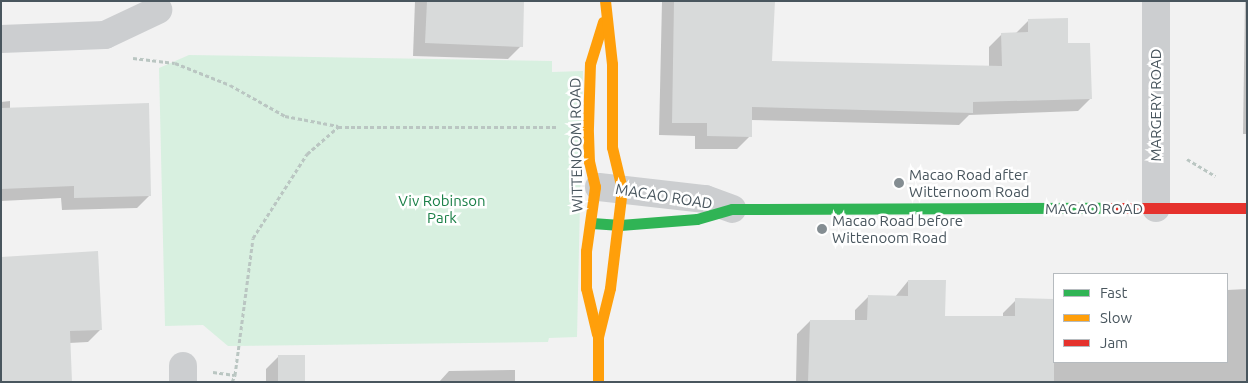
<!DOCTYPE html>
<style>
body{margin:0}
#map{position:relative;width:1248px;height:383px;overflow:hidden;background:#f2f2f2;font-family:Ubuntu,sans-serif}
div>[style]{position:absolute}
.green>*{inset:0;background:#d8f0e0}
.shadow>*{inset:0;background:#0003}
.building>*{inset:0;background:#d8dada}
.path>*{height:3px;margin-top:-1.5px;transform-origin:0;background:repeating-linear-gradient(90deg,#bac6c2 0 4px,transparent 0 6.5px)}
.street>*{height:28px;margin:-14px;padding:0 14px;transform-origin:14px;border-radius:14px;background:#ccced0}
.fast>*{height:11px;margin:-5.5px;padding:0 5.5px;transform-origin:5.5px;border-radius:5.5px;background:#30b455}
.slow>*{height:11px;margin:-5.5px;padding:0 5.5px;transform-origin:5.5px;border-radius:5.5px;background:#ff9f0a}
.jam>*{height:11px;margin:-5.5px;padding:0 5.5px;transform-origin:5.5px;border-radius:5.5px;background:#e5322d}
.dots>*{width:14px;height:14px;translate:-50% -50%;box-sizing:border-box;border:2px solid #fff;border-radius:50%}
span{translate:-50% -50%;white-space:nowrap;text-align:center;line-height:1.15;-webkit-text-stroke:5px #fff;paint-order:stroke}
.street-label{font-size:15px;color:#49565e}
.poi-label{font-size:15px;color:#49565e}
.left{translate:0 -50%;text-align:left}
.park-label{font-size:15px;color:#1a7f47}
.frame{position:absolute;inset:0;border:2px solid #49565e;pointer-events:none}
.legend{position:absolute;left:1053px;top:273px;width:175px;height:90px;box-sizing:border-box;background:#fff;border:1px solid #b6bbbf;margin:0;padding:6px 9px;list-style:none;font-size:15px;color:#49565e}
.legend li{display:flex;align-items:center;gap:10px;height:25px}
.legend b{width:25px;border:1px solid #b6bbbf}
</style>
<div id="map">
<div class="green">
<i style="clip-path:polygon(189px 55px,552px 61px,552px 72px,583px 71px,577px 337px,549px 338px,548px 342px,228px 346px,203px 325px,165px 326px,159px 68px)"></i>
</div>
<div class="shadow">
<i style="clip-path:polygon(415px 1px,523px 1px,521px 46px,508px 59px,413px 56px)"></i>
<i style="clip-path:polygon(662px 1px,773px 1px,771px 62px,989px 67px,989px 47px,1002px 34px,1015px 34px,1029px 20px,1067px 44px,1091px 98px,1078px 111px,969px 115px,959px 125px,750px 120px,750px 136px,737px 149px,695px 149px,695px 136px,659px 135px)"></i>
<i style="clip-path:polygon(1245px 1px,1247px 1px,1247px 134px,1243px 134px)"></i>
<i style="clip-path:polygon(10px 101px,10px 109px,150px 195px,137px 208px,62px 210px,61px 198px,1px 201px,1px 102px)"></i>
<i style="clip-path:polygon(1px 258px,101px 329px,88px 342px,69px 343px)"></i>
<i style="clip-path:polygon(908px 281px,944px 318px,1003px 318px,1003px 313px,1016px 300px,1054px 300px,1054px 362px,1227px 362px,1227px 290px,1247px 289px,1247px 382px,796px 382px,797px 334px,810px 321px,855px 321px,855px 310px,868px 297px,895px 297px)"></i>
<i style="clip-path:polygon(279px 356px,304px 382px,266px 382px,266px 369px)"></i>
<i style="clip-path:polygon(515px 370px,515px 382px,439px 382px,449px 371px)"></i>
</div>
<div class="building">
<i style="clip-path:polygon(427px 1px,524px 1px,523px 47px,425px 43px)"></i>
<i style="clip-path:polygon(674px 1px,775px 1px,772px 61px,1002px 66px,1001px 33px,1028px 32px,1028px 19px,1068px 18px,1068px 43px,1090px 43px,1092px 99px,973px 102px,973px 113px,752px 107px,752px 137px,707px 136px,707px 123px,672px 123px)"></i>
<i style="clip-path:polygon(149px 103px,151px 196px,74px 198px,74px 186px,1px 189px,1px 108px)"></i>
<i style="clip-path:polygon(98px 251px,102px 330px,70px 331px,72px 382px,1px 382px,1px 257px)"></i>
<i style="clip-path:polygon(908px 280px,946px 280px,945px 316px,1015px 316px,1015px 298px,1054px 299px,1054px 382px,808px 382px,810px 320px,867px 320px,868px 295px,908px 296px)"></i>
<i style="clip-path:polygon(278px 355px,305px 355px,305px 382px,278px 382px)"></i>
</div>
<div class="path">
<i style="left:133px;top:58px;width:42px;rotate:6.8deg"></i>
<i style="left:175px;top:63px;width:59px;rotate:21.8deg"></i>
<i style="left:230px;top:85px;width:63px;rotate:29.4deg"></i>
<i style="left:285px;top:116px;width:54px;rotate:10.7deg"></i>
<i style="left:1187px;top:159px;width:33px;rotate:31deg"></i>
<i style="left:213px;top:372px;width:22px;rotate:8deg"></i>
<i style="left:235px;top:375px;width:138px;rotate:-82.5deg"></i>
<i style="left:253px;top:238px;width:100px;rotate:-57.3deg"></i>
<i style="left:307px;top:154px;width:41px;rotate:-41.1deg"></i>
<i style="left:338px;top:127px;width:220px"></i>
<i style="left:232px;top:382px;width:8px;rotate:-67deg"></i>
</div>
<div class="street">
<i style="left:1px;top:39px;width:104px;rotate:-2.2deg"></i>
<i style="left:105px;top:35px;width:59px;rotate:-25.3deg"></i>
<i style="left:599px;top:187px;width:107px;rotate:6.5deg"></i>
<i style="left:705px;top:199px;width:29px;rotate:20deg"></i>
<i style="left:1156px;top:208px;width:207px;rotate:-90deg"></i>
<i style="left:183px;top:382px;width:16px;rotate:-90deg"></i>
</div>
<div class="fast">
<i style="left:592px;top:223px;width:28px;rotate:4deg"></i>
<i style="left:620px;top:225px;width:77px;rotate:-4.5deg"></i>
<i style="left:697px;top:219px;width:36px;rotate:-16deg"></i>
<i style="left:732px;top:209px;width:375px;rotate:-0.2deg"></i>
</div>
<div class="slow">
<i style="left:597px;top:334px;width:47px;rotate:-103.4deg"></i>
<i style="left:586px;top:288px;width:37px;rotate:-90deg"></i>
<i style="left:586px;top:251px;width:65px;rotate:-82deg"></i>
<i style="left:595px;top:187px;width:26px;rotate:-103deg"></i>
<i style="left:589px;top:162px;width:35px;rotate:-92deg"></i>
<i style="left:588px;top:127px;width:63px;rotate:-88.2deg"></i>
<i style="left:590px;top:64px;width:44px;rotate:-72.8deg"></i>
<i style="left:598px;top:382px;width:45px;rotate:-90deg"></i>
<i style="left:598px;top:337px;width:50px;rotate:-76.2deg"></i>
<i style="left:610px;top:288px;width:100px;rotate:-83.1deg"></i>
<i style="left:622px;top:189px;width:43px;rotate:-103.4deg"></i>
<i style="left:612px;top:147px;width:83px;rotate:-90deg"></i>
<i style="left:612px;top:64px;width:63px;rotate:-96.3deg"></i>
</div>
<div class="jam">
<i style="left:1107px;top:208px;width:140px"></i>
</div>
<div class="dots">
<i style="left:899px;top:183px;background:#848d92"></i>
<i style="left:822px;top:229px;background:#848d92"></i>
</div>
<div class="street-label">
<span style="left:1156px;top:105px;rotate:-90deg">MARGERY ROAD</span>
<span style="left:576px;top:145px;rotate:-91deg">WITTENOOM ROAD</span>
<span style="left:664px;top:196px;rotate:9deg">MACAO ROAD</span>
<span style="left:1094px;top:209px">MACAO ROAD</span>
</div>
<div class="poi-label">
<span class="left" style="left:909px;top:183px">Macao Road after<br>Witternoom Road</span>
<span class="left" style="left:832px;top:229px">Macao Road before<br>Wittenoom Road</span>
</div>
<div class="park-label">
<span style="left:442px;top:209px">Viv Robinson<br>Park</span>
</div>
<div class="frame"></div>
<ul class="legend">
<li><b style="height:6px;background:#30b455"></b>Fast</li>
<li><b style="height:6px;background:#ff9f0a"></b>Slow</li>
<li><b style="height:6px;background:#e5322d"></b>Jam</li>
</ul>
</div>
